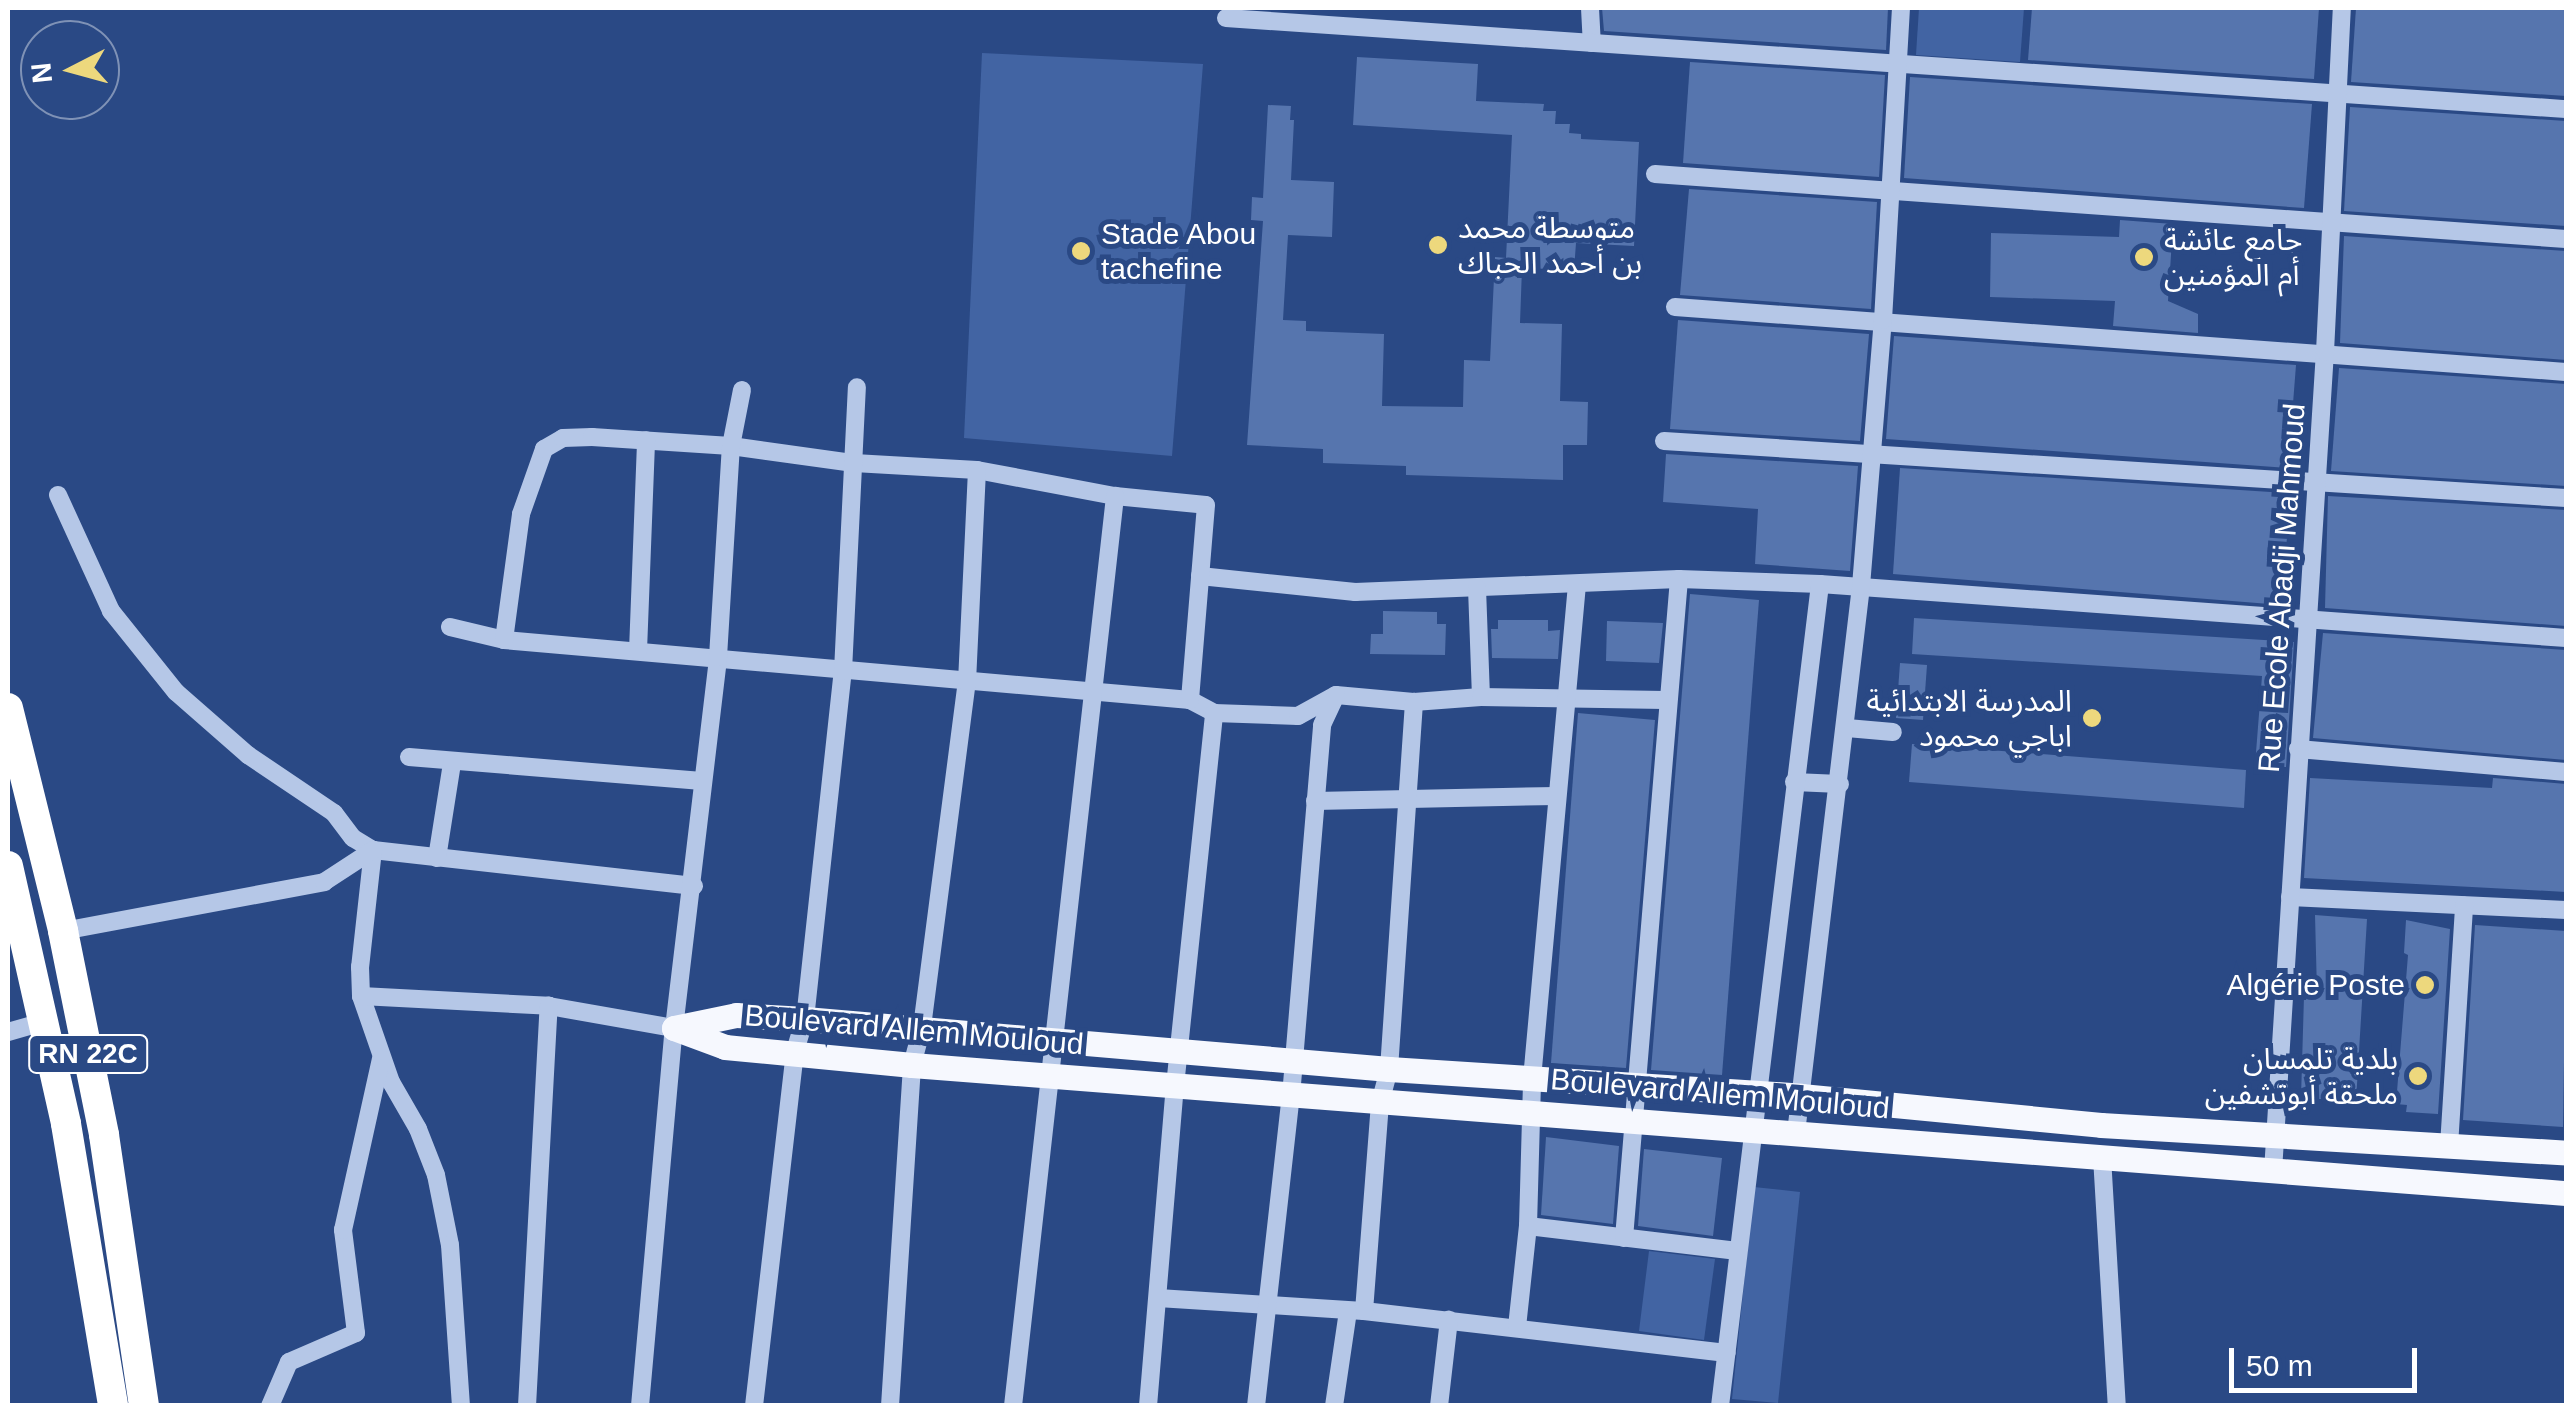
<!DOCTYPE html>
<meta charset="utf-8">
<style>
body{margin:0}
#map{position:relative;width:2574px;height:1413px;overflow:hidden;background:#2a4985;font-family:Arial,"Noto Sans Arabic",sans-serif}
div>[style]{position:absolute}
.green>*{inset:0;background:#4264a3}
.building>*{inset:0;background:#5675ae}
.minor>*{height:18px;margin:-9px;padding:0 9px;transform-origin:9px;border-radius:9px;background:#b5c7e7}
.major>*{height:25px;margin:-12.5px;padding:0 12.5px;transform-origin:12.5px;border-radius:12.5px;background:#f6f8fe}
.highway>*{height:30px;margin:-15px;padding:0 15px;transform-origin:15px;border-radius:15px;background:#fff}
.dots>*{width:28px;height:28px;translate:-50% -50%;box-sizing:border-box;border:5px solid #2a4985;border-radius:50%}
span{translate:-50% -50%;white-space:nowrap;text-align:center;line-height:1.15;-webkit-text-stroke:10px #2a4985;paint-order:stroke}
.shield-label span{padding:2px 8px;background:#2a4985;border:2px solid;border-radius:8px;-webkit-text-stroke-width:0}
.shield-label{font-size:28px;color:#fff;font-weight:700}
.poi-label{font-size:30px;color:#fff}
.left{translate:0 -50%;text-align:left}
.right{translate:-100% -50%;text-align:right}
.street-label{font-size:30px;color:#fff}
.frame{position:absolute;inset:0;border:10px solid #fff;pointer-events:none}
.north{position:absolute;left:20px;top:20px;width:100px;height:100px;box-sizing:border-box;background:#2a4985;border:2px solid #7f92b6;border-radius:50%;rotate:264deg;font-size:28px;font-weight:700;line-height:40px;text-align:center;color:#fff}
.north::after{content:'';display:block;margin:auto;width:35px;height:45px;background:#edd87d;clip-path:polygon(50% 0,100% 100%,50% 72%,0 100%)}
.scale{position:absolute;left:2229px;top:1348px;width:188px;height:45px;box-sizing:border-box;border:5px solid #fff;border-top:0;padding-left:12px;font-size:30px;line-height:35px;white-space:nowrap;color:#fff;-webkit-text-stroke:8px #2a4985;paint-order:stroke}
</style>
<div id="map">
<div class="green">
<i style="clip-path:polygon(1919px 8px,2024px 8px,2020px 62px,1916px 55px)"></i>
<i style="clip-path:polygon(982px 53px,1203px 64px,1172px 456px,964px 438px)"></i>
<i style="clip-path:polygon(1754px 1187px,1800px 1192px,1778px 1403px,1732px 1399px)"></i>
<i style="clip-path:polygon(1649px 1251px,1715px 1259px,1704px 1340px,1639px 1331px)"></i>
</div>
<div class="building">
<i style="clip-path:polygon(1602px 8px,1888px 8px,1886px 50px,1604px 31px)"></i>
<i style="clip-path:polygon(2032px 8px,2319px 8px,2314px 79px,2028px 60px)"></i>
<i style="clip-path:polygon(2356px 8px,2566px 8px,2566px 96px,2351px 82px)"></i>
<i style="clip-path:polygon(1357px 57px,1478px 64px,1476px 101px,1544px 104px,1543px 111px,1556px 111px,1555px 124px,1570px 124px,1569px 133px,1581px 134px,1581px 139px,1639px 142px,1634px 246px,1576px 243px,1574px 270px,1522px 268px,1520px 323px,1562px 324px,1560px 401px,1588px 402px,1587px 445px,1563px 445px,1563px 480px,1406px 475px,1406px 466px,1323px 463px,1323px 449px,1247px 445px,1263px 221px,1251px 220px,1252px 197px,1263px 198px,1268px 105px,1291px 106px,1290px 120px,1294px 120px,1291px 180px,1334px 182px,1332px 237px,1288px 235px,1283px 320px,1306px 321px,1306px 331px,1384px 334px,1382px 406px,1463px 407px,1464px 360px,1490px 361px,1495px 257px,1506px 258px,1512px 135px,1353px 125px)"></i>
<i style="clip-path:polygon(1690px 62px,1885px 75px,1879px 177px,1683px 163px)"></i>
<i style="clip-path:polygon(1910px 77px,2312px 104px,2304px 208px,1904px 178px)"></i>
<i style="clip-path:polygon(2350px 107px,2566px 121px,2566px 226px,2344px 211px)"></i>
<i style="clip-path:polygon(1689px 189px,1877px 202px,1871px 309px,1680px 295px)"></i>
<i style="clip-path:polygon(2120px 220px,2173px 224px,2168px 301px,2198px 314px,2198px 333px,2113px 326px,2115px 301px,1990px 297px,1991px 233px,2119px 237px)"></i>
<i style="clip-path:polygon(2344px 236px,2566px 251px,2566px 360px,2340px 343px)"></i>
<i style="clip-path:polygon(1678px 320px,1869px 334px,1860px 441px,1670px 429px)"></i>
<i style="clip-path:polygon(1894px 336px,2296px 365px,2288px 468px,1886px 439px)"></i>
<i style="clip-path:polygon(2339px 368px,2566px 384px,2566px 486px,2331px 471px)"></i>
<i style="clip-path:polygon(1666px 454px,1858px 466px,1850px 571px,1755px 564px,1758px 509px,1663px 502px)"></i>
<i style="clip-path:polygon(1900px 468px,2286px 493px,2290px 496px,2282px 605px,1893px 574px)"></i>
<i style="clip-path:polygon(2328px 496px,2566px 510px,2566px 626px,2325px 608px)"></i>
<i style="clip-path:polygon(1690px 594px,1759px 600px,1722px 1075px,1651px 1070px)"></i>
<i style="clip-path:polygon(1383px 611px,1437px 612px,1437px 624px,1446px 624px,1445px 655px,1370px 654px,1371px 634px,1383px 634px)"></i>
<i style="clip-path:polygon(1914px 618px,2294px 642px,2286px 767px,2255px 765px,2262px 676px,1912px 654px)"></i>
<i style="clip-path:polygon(1498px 620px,1548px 620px,1548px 631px,1560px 630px,1558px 659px,1492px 658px,1491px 629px,1498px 629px)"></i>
<i style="clip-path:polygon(1607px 621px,1663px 623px,1659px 663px,1606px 661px)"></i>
<i style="clip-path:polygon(2323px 633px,2566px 650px,2566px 760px,2313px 738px)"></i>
<i style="clip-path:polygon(1900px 663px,1927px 665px,1923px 720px,1896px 718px)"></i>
<i style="clip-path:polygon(1578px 713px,1655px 720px,1626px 1068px,1551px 1063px)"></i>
<i style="clip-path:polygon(1912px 744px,2246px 770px,2244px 808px,1909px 782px)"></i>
<i style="clip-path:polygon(2310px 778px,2492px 788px,2493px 778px,2566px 784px,2566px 892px,2304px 878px)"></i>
<i style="clip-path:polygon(2315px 915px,2367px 919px,2356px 1101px,2301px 1098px,2304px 996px,2317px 992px)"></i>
<i style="clip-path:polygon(2406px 920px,2450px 929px,2438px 1114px,2406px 1112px,2407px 1105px,2396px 1104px,2408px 955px,2404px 953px)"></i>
<i style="clip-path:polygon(2475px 925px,2566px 931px,2563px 1127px,2463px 1120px)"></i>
<i style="clip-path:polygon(1546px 1137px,1619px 1146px,1613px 1224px,1541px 1215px)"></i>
<i style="clip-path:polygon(1644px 1149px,1722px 1158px,1713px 1236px,1638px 1226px)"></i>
</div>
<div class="minor">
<i style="left:1590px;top:8px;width:35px;rotate:87deg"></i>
<i style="left:1226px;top:18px;width:1343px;rotate:3.89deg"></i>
<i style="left:1655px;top:174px;width:913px;rotate:4.08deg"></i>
<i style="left:1675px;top:307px;width:893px;rotate:4.17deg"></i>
<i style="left:1664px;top:441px;width:904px;rotate:3.62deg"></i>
<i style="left:58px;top:495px;width:128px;rotate:65.4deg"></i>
<i style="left:111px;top:611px;width:104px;rotate:51.3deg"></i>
<i style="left:176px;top:692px;width:96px;rotate:41.2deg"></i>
<i style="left:248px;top:755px;width:104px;rotate:34deg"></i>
<i style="left:334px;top:813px;width:31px;rotate:53deg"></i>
<i style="left:353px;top:838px;width:23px;rotate:31deg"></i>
<i style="left:373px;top:850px;width:323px;rotate:6.4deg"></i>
<i style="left:1200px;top:576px;width:156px;rotate:5.9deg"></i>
<i style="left:1355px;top:592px;width:324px;rotate:-2.3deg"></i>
<i style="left:1679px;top:579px;width:141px;rotate:2deg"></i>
<i style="left:1820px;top:584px;width:748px;rotate:4.14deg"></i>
<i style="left:1477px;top:588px;width:109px;rotate:87.9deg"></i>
<i style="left:450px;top:627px;width:56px;rotate:13.5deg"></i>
<i style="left:504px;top:640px;width:689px;rotate:5deg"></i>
<i style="left:1190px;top:700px;width:27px;rotate:28deg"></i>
<i style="left:1214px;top:713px;width:84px;rotate:2deg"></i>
<i style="left:1298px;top:716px;width:43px;rotate:-28.9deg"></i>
<i style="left:1336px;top:695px;width:78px;rotate:5.1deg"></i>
<i style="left:1414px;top:702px;width:67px;rotate:-4.3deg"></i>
<i style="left:1481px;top:697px;width:184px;rotate:0.9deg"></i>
<i style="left:504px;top:640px;width:127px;rotate:-82.3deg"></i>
<i style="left:521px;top:514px;width:69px;rotate:-70.5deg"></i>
<i style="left:544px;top:449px;width:22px;rotate:-30deg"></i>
<i style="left:563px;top:438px;width:29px;rotate:-2deg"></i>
<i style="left:592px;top:437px;width:139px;rotate:3.7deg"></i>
<i style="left:731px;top:446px;width:124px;rotate:7.9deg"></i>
<i style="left:854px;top:463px;width:123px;rotate:3.3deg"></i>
<i style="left:977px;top:470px;width:140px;rotate:10.7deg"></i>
<i style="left:1115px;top:496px;width:91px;rotate:5.6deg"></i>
<i style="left:1206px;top:505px;width:196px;rotate:94.7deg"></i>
<i style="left:638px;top:651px;width:211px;rotate:-87.8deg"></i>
<i style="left:1847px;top:728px;width:46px;rotate:5deg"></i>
<i style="left:2298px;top:749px;width:269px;rotate:4.9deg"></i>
<i style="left:409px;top:757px;width:294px;rotate:4.7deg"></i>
<i style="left:1794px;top:782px;width:46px;rotate:2.5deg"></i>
<i style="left:1315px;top:801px;width:242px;rotate:-1.2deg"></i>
<i style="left:373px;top:850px;width:118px;rotate:96.3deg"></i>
<i style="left:360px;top:967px;width:29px;rotate:88deg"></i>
<i style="left:361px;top:996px;width:91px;rotate:70.8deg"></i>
<i style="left:391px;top:1082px;width:54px;rotate:60.1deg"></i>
<i style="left:418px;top:1129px;width:49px;rotate:68.6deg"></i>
<i style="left:436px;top:1175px;width:71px;rotate:78.7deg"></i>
<i style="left:450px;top:1245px;width:161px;rotate:86.1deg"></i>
<i style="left:437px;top:858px;width:96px;rotate:-81deg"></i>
<i style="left:2290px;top:897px;width:276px;rotate:2.7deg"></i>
<i style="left:63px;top:931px;width:266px;rotate:-10.6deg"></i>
<i style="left:324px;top:882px;width:59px;rotate:-33.1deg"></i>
<i style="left:361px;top:996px;width:188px;rotate:3deg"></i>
<i style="left:549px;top:1006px;width:127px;rotate:10deg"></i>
<i style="left:8px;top:1032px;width:37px;rotate:-16deg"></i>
<i style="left:1796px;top:1133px;width:551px;rotate:-83.22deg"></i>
<i style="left:1861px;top:586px;width:267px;rotate:-85.3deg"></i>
<i style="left:1883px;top:320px;width:313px;rotate:-86.7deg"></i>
<i style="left:2449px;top:1146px;width:241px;rotate:-86.4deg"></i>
<i style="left:2102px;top:1157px;width:249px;rotate:86.6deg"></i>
<i style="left:2273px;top:1171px;width:821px;rotate:-86.37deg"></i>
<i style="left:2325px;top:352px;width:344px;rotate:-87.2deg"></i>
<i style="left:1528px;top:1226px;width:211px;rotate:6.8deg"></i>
<i style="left:1624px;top:1238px;width:661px;rotate:-85.23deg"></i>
<i style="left:1158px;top:1298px;width:206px;rotate:3.6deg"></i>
<i style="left:1364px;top:1311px;width:365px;rotate:6.6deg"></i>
<i style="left:1364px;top:1311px;width:209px;rotate:-85.6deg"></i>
<i style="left:1380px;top:1103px;width:35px;rotate:-75deg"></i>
<i style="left:1389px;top:1069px;width:368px;rotate:-86.1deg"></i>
<i style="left:1517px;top:1327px;width:102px;rotate:-83.8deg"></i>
<i style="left:1528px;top:1226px;width:147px;rotate:-88.4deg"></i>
<i style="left:1532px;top:1079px;width:497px;rotate:-84.8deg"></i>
<i style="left:270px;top:1406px;width:48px;rotate:-66.6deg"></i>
<i style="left:289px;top:1362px;width:73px;rotate:-23.4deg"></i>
<i style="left:356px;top:1333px;width:104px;rotate:-97.2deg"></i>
<i style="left:343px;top:1230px;width:175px;rotate:-77.5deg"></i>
<i style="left:527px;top:1406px;width:401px;rotate:-86.9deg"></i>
<i style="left:640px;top:1406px;width:380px;rotate:-84.9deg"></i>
<i style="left:674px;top:1028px;width:374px;rotate:-83.2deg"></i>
<i style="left:718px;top:657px;width:211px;rotate:-86.5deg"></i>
<i style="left:731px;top:446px;width:57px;rotate:-78.9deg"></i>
<i style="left:754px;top:1406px;width:357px;rotate:-83.4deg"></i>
<i style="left:795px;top:1051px;width:34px;rotate:-73deg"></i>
<i style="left:805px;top:1019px;width:350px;rotate:-83.8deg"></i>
<i style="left:843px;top:671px;width:284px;rotate:-87.2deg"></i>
<i style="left:890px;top:1406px;width:342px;rotate:-86.3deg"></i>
<i style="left:912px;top:1065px;width:39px;rotate:-75deg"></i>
<i style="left:922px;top:1027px;width:348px;rotate:-82.6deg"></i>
<i style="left:967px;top:682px;width:212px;rotate:-87.3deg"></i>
<i style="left:1013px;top:1406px;width:916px;rotate:-83.6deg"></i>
<i style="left:1148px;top:1406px;width:321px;rotate:-85.2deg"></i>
<i style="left:1175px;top:1086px;width:375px;rotate:-84deg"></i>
<i style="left:1256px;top:1406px;width:312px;rotate:-83.6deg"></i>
<i style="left:1291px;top:1096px;width:372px;rotate:-85.2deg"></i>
<i style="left:1322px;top:725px;width:33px;rotate:-65deg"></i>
<i style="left:1334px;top:1406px;width:96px;rotate:-81.6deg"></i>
<i style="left:1439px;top:1406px;width:87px;rotate:-83.4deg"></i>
<i style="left:1720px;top:1406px;width:828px;rotate:-83.06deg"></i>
</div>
<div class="major">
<i style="left:674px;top:1028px;width:54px;rotate:20.4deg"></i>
<i style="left:725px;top:1047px;width:188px;rotate:5.5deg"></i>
<i style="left:912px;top:1065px;width:1659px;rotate:4.43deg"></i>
<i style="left:674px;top:1028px;width:63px;rotate:-11.8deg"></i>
<i style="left:736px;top:1015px;width:69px;rotate:3.3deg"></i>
<i style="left:805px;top:1019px;width:586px;rotate:4.89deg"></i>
<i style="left:1389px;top:1069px;width:413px;rotate:3.7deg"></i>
<i style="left:1801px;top:1096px;width:301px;rotate:5.5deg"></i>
<i style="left:2101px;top:1125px;width:466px;rotate:3.4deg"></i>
</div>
<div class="highway">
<i style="left:8px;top:708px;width:230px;rotate:76.1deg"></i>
<i style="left:63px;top:931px;width:208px;rotate:78.6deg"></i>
<i style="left:104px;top:1135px;width:274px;rotate:81.6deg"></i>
<i style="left:8px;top:866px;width:264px;rotate:77.3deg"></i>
<i style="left:66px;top:1124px;width:286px;rotate:80.5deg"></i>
</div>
<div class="dots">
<i style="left:1438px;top:245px;background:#edd87d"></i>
<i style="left:1081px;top:251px;background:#edd87d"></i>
<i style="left:2144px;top:257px;background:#edd87d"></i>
<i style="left:2092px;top:718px;background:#edd87d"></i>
<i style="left:2425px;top:985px;background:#edd87d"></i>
<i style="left:2418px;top:1076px;background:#edd87d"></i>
</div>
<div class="shield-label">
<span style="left:88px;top:1054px">RN 22C</span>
</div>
<div class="poi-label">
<span class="left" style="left:1458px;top:245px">متوسطة محمد<br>بن أحمد الحباك</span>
<span class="left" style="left:1101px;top:251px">Stade Abou<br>tachefine</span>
<span class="left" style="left:2164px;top:257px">جامع عائشة<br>أم المؤمنين</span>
<span class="right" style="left:2072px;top:718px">المدرسة الابتدائية<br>اباجي محمود</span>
<span class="right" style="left:2405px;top:985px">Algérie Poste</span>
<span class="right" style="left:2398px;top:1076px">بلدية تلمسان<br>ملحقة أبوتشفين</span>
</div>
<div class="street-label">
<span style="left:2282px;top:588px;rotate:-86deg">Rue Ecole Abadji Mahmoud</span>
<span style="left:914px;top:1030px;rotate:5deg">Boulevard Allem Mouloud</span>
<span style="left:1720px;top:1094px;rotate:5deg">Boulevard Allem Mouloud</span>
</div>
<div class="frame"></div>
<div class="north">N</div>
<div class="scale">50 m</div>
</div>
